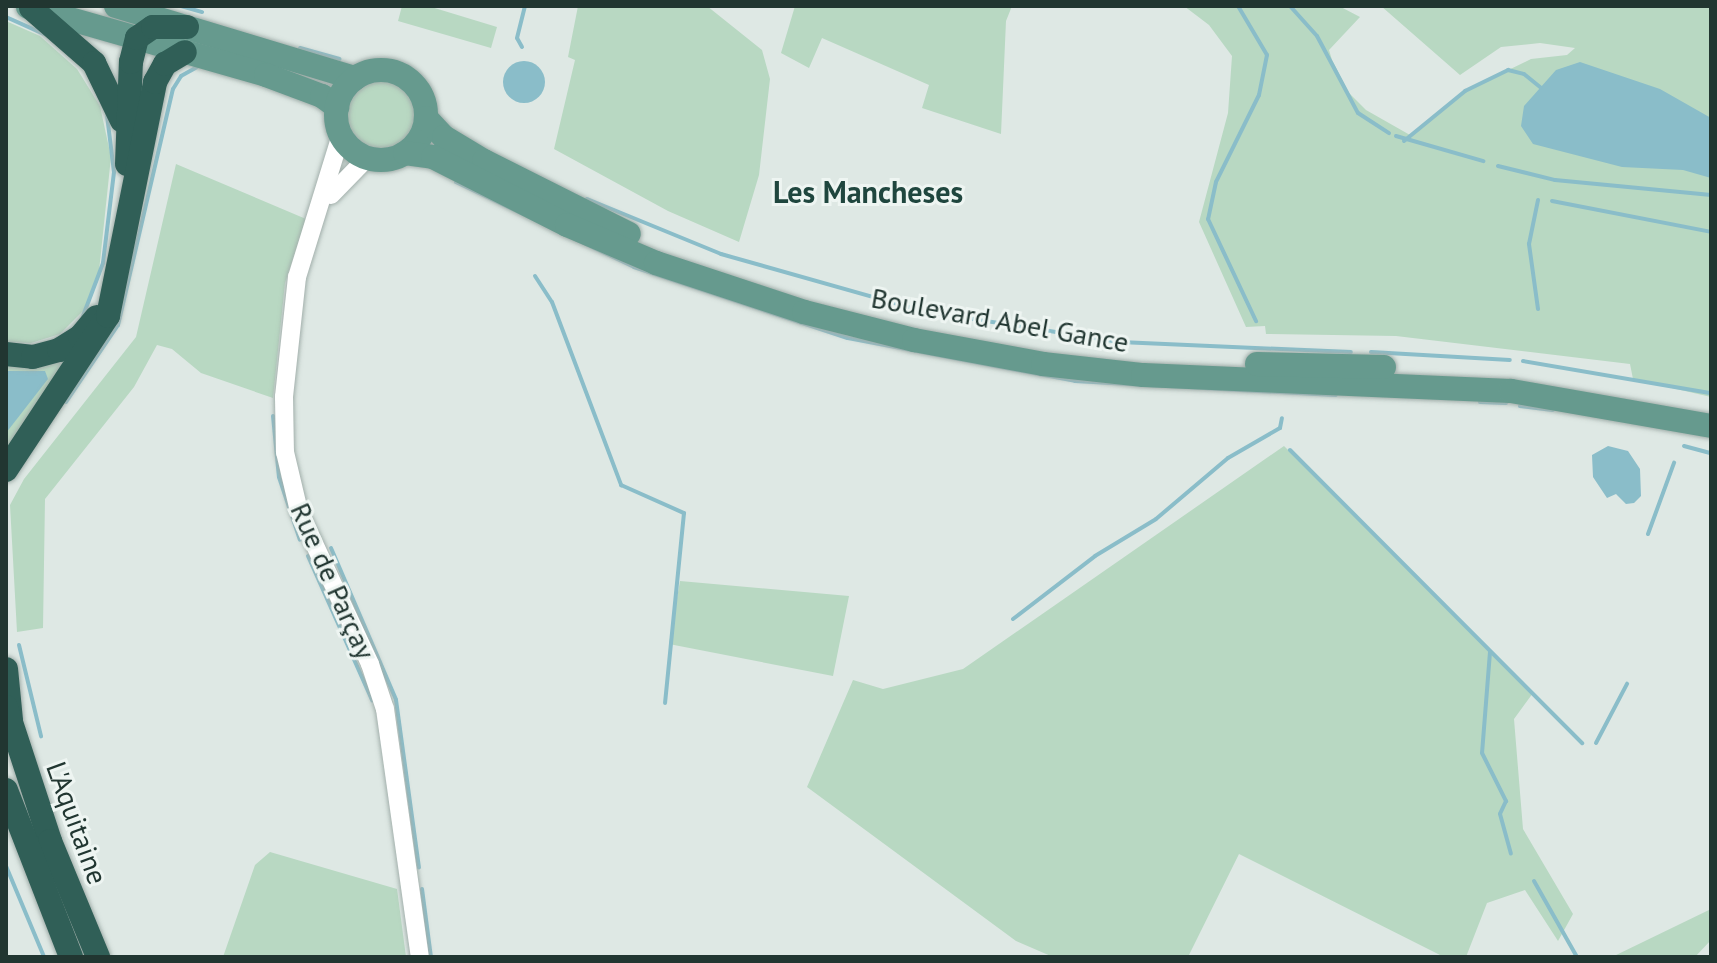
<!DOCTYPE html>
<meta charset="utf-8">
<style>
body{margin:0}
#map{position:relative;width:1717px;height:963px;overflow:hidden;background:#dee8e4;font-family:"PT Sans",sans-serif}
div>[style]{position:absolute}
.green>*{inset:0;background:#b8d8c2}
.round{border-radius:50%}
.water>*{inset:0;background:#8abdc9}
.stream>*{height:4px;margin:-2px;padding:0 2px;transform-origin:2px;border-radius:2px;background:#8abdc9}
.roads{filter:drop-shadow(0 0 2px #a2afab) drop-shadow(0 0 2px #a2afab)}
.minor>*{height:18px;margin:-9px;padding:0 9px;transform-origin:9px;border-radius:9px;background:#fff}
.major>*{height:24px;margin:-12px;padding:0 12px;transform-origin:12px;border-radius:12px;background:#669a8e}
.major>.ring{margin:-12px;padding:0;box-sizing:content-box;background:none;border:24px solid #669a8e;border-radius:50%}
.highway>*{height:24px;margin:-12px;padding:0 12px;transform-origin:12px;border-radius:12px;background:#305f57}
span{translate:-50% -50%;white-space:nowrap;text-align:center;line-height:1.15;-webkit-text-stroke:6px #eef5f2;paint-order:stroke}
.street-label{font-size:28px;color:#213631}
.neighbourhood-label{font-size:30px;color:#1f463e;font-weight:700}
.frame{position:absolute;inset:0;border:8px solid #213631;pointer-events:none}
</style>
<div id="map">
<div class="green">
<i style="clip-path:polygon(402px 6px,428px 6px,497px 27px,491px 48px,398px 21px)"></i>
<i style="clip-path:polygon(578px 6px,707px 6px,762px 50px,770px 79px,759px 175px,739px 242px,668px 211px,554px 149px,575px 60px,568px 57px)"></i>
<i style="clip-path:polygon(795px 6px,1012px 6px,1006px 21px,1001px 134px,922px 108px,929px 85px,822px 38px,809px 68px,781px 53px)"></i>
<i style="clip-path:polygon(1184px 6px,1339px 6px,1360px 17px,1329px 50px,1332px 60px,1349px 93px,1366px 110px,1410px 135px,1465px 91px,1531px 59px,1567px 55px,1575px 48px,1540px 43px,1501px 47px,1460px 75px,1381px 6px,1711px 6px,1711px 397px,1633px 379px,1630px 364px,1396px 336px,1266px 334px,1265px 326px,1246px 327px,1199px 222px,1228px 113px,1232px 56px,1209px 25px)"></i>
<i style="clip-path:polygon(6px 21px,40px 36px,77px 69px,100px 106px,111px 157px,99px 271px,84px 310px,60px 334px,31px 343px,6px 342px)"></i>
<i class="round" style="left:347px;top:81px;width:68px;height:68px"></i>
<i style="clip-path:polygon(176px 164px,306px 219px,285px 283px,273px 398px,201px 373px,172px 349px,157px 345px,134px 387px,45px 499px,43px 628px,17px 632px,10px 505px,24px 479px,136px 337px)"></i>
<i style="clip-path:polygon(71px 352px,75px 361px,6px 449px,6px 360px)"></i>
<i style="clip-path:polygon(1284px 446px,1533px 693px,1514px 719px,1523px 829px,1573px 914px,1558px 941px,1525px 890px,1487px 903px,1466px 957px,1444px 957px,1239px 854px,1188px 957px,1053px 957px,1016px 941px,807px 787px,853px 680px,883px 689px,963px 669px)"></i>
<i style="clip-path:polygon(680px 581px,849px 596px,833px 676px,669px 644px)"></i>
<i style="clip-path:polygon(270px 852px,397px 889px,406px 957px,223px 957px,255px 865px)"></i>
<i style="clip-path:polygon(1711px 909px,1711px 940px,1695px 957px,1612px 957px)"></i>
</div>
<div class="water">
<i class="round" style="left:503px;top:61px;width:42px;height:42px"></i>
<i style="clip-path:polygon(1580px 62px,1660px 89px,1711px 118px,1711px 178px,1683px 170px,1622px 167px,1533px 144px,1521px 126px,1524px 106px,1556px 70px)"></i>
<i style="clip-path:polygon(6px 371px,45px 371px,48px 379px,6px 433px)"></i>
<i style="clip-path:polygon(1608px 446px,1628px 451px,1640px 469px,1641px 496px,1634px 503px,1626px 504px,1616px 494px,1607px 498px,1593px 477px,1592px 455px)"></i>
</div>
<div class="stream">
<i style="left:181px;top:6px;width:22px;rotate:16deg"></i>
<i style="left:1238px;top:6px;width:57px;rotate:59.4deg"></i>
<i style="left:1267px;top:55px;width:41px;rotate:101.3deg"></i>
<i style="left:1259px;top:95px;width:97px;rotate:116.3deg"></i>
<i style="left:1216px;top:182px;width:38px;rotate:102deg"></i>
<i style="left:1208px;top:219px;width:113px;rotate:64.8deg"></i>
<i style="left:1290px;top:6px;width:40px;rotate:48deg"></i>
<i style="left:1317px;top:36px;width:87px;rotate:62deg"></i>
<i style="left:1358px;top:113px;width:37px;rotate:33deg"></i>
<i style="left:6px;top:17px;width:42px;rotate:24.1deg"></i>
<i style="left:522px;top:47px;width:10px;rotate:-119deg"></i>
<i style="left:517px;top:38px;width:33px;rotate:-76deg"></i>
<i style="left:300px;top:48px;width:41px;rotate:15.4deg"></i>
<i style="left:1396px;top:136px;width:91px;rotate:16deg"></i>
<i style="left:1404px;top:141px;width:79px;rotate:-39.3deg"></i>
<i style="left:1465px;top:91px;width:48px;rotate:-26deg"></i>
<i style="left:1508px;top:70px;width:16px;rotate:14deg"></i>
<i style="left:1524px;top:74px;width:21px;rotate:39deg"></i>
<i style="left:1498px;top:166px;width:59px;rotate:13.8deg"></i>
<i style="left:1555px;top:180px;width:157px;rotate:5.5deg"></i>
<i style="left:456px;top:182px;width:197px;rotate:25.5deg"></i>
<i style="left:634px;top:267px;width:225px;rotate:18.4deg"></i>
<i style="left:848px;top:338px;width:231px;rotate:10.7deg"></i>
<i style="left:1075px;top:381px;width:261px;rotate:3.1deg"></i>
<i style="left:587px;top:199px;width:145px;rotate:22.3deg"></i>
<i style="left:721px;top:254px;width:209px;rotate:15.8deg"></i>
<i style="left:922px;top:311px;width:200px;rotate:8.9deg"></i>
<i style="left:1120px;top:342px;width:231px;rotate:2.5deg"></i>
<i style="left:1552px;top:201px;width:162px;rotate:11deg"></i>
<i style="left:535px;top:276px;width:31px;rotate:57deg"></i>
<i style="left:552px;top:302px;width:196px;rotate:69.3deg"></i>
<i style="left:621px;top:485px;width:69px;rotate:24deg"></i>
<i style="left:684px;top:513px;width:191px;rotate:95.7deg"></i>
<i style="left:1538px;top:309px;width:66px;rotate:-97.9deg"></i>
<i style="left:1529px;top:244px;width:45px;rotate:-78.4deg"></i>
<i style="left:83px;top:316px;width:57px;rotate:-69.3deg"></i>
<i style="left:103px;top:263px;width:92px;rotate:-83.1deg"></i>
<i style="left:114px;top:172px;width:57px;rotate:-97deg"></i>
<i style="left:1371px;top:352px;width:139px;rotate:3.3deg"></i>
<i style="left:1523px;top:361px;width:191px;rotate:9.7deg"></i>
<i style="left:66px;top:402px;width:93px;rotate:-56deg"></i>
<i style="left:118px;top:325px;width:242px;rotate:-76.9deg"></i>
<i style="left:173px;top:89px;width:15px;rotate:-58deg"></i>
<i style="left:181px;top:76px;width:18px;rotate:-29deg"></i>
<i style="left:1480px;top:402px;width:26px;rotate:2deg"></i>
<i style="left:1520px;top:406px;width:33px;rotate:7deg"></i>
<i style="left:273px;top:416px;width:61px;rotate:84.4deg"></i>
<i style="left:279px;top:477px;width:66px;rotate:71.6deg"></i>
<i style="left:1684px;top:446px;width:28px;rotate:15deg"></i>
<i style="left:1290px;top:450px;width:414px;rotate:45.1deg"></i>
<i style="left:1648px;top:534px;width:76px;rotate:-69.9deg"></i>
<i style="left:331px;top:548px;width:165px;rotate:66.8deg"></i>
<i style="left:396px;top:700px;width:169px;rotate:82.2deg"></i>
<i style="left:308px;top:556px;width:158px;rotate:66deg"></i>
<i style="left:1013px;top:619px;width:103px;rotate:-37.5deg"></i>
<i style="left:1095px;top:556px;width:71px;rotate:-31.2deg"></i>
<i style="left:1156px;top:519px;width:94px;rotate:-40.3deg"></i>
<i style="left:1228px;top:458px;width:60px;rotate:-30deg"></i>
<i style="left:1280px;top:428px;width:10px;rotate:-79deg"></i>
<i style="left:19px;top:645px;width:94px;rotate:76.4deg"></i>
<i style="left:1490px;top:652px;width:101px;rotate:94.5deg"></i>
<i style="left:1482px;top:753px;width:54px;rotate:63.4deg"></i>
<i style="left:1506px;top:801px;width:14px;rotate:115deg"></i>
<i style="left:1500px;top:814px;width:41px;rotate:74.6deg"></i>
<i style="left:1596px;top:743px;width:67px;rotate:-62.3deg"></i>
<i style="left:6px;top:866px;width:99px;rotate:67.3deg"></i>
<i style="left:1534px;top:881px;width:87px;rotate:60.5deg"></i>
<i style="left:422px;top:889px;width:69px;rotate:82.5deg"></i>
</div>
<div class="roads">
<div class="minor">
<i style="left:341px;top:135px;width:149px;rotate:107.2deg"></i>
<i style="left:297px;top:277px;width:121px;rotate:96.2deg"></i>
<i style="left:284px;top:397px;width:55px;rotate:89deg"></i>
<i style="left:285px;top:452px;width:61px;rotate:76.7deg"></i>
<i style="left:299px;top:511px;width:169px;rotate:65.1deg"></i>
<i style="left:370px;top:664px;width:47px;rotate:71.6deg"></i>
<i style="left:385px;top:709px;width:250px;rotate:82deg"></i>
<i style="left:331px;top:195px;width:52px;rotate:-45.8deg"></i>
</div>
<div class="major">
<i style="left:116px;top:6px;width:250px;rotate:16.8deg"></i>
<i style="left:28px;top:7px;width:248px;rotate:15.9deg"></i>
<i style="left:266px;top:75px;width:60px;rotate:20.6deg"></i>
<i style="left:322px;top:96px;width:19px;rotate:36deg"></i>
<i class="ring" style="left:336px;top:70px;width:66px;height:66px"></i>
<i style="left:426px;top:118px;width:26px;rotate:47deg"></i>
<i style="left:444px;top:137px;width:47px;rotate:31deg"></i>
<i style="left:484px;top:161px;width:162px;rotate:26.7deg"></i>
<i style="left:405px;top:153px;width:28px;rotate:8deg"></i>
<i style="left:433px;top:157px;width:150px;rotate:26.9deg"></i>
<i style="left:567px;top:225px;width:97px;rotate:23.1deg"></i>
<i style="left:656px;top:263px;width:156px;rotate:18.3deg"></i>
<i style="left:804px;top:312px;width:114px;rotate:14.3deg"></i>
<i style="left:914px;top:340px;width:131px;rotate:10.5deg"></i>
<i style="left:1043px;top:364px;width:101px;rotate:6.3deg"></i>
<i style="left:1143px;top:375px;width:368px;rotate:2.5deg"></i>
<i style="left:1511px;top:391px;width:203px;rotate:9.9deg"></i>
<i style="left:1257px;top:364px;width:127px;rotate:1.4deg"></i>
</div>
<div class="highway">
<i style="left:31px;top:8px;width:84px;rotate:41.1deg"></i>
<i style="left:94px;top:63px;width:64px;rotate:64.2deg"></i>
<i style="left:127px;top:164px;width:102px;rotate:-87.8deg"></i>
<i style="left:131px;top:62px;width:25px;rotate:-76deg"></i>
<i style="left:137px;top:38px;width:19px;rotate:-35deg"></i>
<i style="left:153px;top:27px;width:34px"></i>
<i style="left:6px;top:354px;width:27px;rotate:6deg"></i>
<i style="left:33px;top:357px;width:27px;rotate:-15deg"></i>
<i style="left:59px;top:350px;width:25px;rotate:-32deg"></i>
<i style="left:80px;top:337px;width:26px;rotate:-50deg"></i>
<i style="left:6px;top:470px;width:185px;rotate:-56.5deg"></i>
<i style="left:108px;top:316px;width:239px;rotate:-78.6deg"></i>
<i style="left:155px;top:82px;width:21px;rotate:-61deg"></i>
<i style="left:165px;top:64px;width:23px;rotate:-31deg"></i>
<i style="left:6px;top:669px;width:51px;rotate:84.4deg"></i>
<i style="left:6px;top:707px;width:141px;rotate:71.8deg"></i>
<i style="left:50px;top:841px;width:126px;rotate:67.5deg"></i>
<i style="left:6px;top:790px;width:179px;rotate:68.7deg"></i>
</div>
</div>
<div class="street-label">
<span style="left:1000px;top:320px;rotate:10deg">Boulevard Abel Gance</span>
<span style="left:333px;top:581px;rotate:66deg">Rue de Parçay</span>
<span style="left:77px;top:823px;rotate:70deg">L'Aquitaine</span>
</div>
<div class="neighbourhood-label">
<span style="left:868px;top:192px">Les Mancheses</span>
</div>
<div class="frame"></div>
</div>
